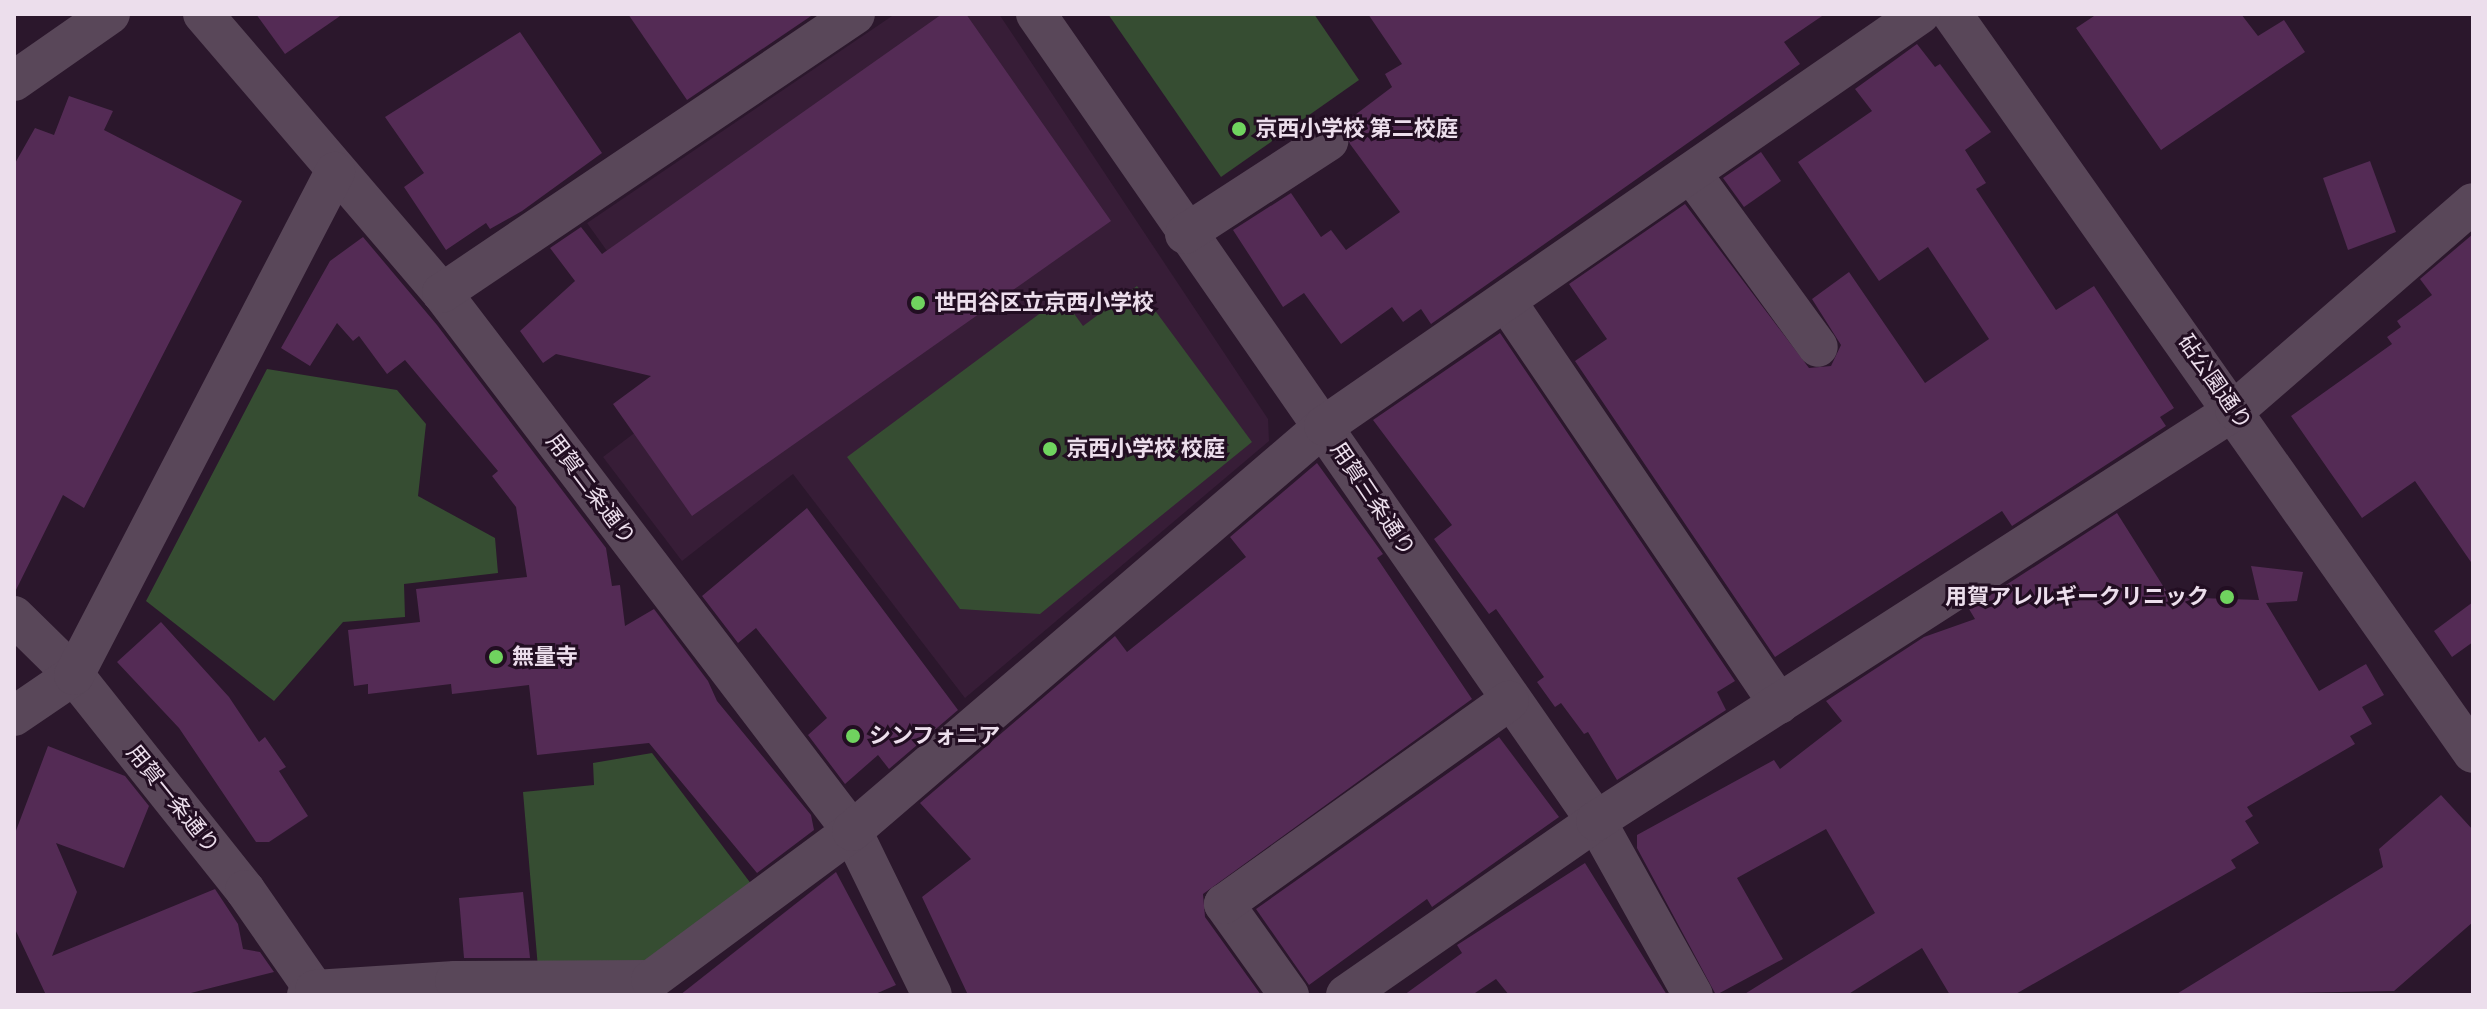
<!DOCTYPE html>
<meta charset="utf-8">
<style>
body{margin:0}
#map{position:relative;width:2487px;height:1009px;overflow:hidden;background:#2b172c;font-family:Rubik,"Noto Sans JP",sans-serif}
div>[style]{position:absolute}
.built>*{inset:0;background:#371d37}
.green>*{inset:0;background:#364d32}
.building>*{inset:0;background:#542b55}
.minor>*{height:40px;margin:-20px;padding:0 20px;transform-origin:20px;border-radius:20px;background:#594759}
.dots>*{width:22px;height:22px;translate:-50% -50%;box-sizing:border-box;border:4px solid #220e22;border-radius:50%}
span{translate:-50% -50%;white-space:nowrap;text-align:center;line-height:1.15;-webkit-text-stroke:6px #220e22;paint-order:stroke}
.poi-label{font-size:22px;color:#ecdeec;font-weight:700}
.left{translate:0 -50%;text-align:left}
.right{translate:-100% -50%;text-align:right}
.street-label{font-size:22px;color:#ecdeec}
.frame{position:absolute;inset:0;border:16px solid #ecdeec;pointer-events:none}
</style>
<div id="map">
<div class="built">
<i style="clip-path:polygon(895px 14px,999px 14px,1268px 419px,1269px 441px,965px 698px,793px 474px,682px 561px,603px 457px,701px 382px,587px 223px)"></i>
</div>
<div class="green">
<i style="clip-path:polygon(1108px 14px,1314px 14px,1359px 80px,1221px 177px)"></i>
<i style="clip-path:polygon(1137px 286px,1252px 442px,1040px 614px,960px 609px,847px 457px,1062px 297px,1083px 326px)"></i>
<i style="clip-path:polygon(267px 369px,397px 390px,426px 424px,418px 496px,495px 538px,498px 573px,404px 584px,405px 617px,343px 622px,274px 701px,146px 601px)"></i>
<i style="clip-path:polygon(652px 753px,752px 885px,652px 968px,538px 968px,523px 792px,594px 785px,593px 763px)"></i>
</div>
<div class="building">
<i style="clip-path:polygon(256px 14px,343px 14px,285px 54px)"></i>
<i style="clip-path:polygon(628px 14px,814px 14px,687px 100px)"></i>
<i style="clip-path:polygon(942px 14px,966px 14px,1111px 221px,692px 516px,613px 404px,651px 376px,556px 354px,543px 363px,520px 331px,575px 281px,550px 248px,581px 227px,602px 254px)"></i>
<i style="clip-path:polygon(1368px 14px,1825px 14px,1784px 42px,1800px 64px,1431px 324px,1421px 309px,1403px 322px,1392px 307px,1341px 344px,1304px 293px,1283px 307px,1233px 230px,1291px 193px,1321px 237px,1331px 230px,1346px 250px,1400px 212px,1350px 144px,1343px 124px,1392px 87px,1385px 74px,1402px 64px)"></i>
<i style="clip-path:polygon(2097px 14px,2241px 14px,2258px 36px,2284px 20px,2305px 52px,2161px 150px,2076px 28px)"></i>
<i style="clip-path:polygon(520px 32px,602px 153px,522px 211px,490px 229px,486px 223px,446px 250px,404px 187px,424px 173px,385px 117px)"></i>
<i style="clip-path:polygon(1917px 44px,1935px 67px,1940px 64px,1991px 132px,1965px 150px,1986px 183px,1976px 189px,2056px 310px,2094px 286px,2174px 408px,2160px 417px,2166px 426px,2012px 526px,2002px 511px,1775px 657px,1575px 361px,1607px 339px,1569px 284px,1685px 204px,1809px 368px,1831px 366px,1841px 345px,1812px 299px,1849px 272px,1925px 383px,1989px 339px,1928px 247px,1879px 281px,1798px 162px,1872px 111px,1855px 89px)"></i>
<i style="clip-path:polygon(69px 96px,113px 111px,104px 130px,242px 201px,84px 508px,63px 495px,14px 594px,14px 165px,35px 128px,54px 135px)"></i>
<i style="clip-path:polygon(1761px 152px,1781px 181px,1744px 207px,1723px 178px)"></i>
<i style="clip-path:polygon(2370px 161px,2396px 232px,2348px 250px,2323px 178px)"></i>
<i style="clip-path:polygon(2473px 234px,2473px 565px,2415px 481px,2362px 518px,2291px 416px,2392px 344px,2387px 337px,2401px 327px,2397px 321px,2432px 295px,2420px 279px)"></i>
<i style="clip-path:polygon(363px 237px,437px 325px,606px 548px,612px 586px,620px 585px,625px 626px,654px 609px,708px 681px,717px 701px,811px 815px,814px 830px,757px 873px,649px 743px,537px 755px,529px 685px,452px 694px,451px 684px,368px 694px,368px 684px,354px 686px,348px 630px,420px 622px,416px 589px,527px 577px,516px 507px,492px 476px,498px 471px,405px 360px,387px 374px,359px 336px,353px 341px,337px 323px,310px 366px,281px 348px,330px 261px)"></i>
<i style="clip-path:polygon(1500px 333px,1735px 681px,1717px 692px,1726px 710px,1617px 780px,1588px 732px,1584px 734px,1561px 703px,1555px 707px,1537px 682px,1544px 677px,1496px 609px,1489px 614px,1434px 539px,1452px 525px,1373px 420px)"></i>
<i style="clip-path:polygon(1317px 463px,1383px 554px,1377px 558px,1472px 699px,1203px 894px,1205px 917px,1261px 995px,968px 995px,922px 897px,971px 859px,920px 803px,1115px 636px,1127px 652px,1246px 557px,1230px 537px)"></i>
<i style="clip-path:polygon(807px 508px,958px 710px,889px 769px,878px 755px,845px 784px,808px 735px,827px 718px,756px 628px,738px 643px,702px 596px)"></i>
<i style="clip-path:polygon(2117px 513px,2170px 597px,2259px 600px,2251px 566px,2303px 572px,2297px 601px,2266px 603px,2319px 691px,2366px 664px,2384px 695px,2362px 707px,2372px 724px,2350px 736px,2355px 744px,2247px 807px,2253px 816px,2245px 821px,2259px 843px,2231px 860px,2236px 868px,2014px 995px,1950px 995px,1922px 948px,1847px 995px,1743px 995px,1875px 913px,1826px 829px,1737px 878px,1783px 959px,1716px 995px,1637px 848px,1637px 835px,1774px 760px,1780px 769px,1842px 721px,1826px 701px,1924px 637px,1975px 619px,1969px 609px)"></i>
<i style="clip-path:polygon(2473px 602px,2473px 642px,2452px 657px,2434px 631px)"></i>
<i style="clip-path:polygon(161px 622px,229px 697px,259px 742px,265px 737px,286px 767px,279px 771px,308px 816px,269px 842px,256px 842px,179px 728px,117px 662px)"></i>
<i style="clip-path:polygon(1499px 737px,1559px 817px,1432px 907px,1427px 899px,1309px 985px,1256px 909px)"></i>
<i style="clip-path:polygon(48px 746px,125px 776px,149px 806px,124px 868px,56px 843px,77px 892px,52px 956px,215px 889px,238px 924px,243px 949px,260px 952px,274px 972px,183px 995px,46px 995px,14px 927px,14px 836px)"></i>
<i style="clip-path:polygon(2441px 795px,2473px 830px,2473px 922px,2394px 991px,2175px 995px,2383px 867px,2379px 849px)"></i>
<i style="clip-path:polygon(1585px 863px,1667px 995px,1509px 995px,1496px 979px,1472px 995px,1404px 995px,1462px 953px,1457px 945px)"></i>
<i style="clip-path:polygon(836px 872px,896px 985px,873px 995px,680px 995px)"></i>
<i style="clip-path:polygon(523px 892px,530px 958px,464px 958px,459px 898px)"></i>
</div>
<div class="minor">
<i style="left:203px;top:14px;width:367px;rotate:49.4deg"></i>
<i style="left:442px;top:293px;width:676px;rotate:52.69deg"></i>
<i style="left:852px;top:831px;width:182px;rotate:64deg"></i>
<i style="left:1036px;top:14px;width:982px;rotate:55.24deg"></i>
<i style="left:1596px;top:821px;width:199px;rotate:60.9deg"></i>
<i style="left:1952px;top:14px;width:904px;rotate:54.82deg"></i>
<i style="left:14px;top:81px;width:117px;rotate:-34.9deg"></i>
<i style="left:1691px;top:173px;width:215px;rotate:53.9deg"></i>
<i style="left:1185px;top:234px;width:171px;rotate:-33deg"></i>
<i style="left:442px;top:293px;width:498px;rotate:-34deg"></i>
<i style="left:1506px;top:301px;width:487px;rotate:55.9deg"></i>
<i style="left:14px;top:616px;width:84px;rotate:44.5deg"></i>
<i style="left:74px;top:675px;width:275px;rotate:51.5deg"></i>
<i style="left:245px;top:890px;width:128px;rotate:55.2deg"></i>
<i style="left:14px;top:716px;width:73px;rotate:-34.3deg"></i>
<i style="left:74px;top:675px;width:567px;rotate:-62.58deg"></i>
<i style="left:307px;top:995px;width:9px;rotate:-32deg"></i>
<i style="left:315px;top:990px;width:140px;rotate:-3.7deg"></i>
<i style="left:455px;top:981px;width:196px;rotate:-0.3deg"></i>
<i style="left:651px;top:980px;width:250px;rotate:-36.5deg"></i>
<i style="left:852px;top:831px;width:622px;rotate:-40.63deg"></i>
<i style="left:1324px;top:426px;width:725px;rotate:-34.66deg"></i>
<i style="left:1289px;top:995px;width:112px;rotate:-125.5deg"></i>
<i style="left:1224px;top:904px;width:350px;rotate:-35.5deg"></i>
<i style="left:1346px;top:995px;width:305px;rotate:-34.8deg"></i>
<i style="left:1596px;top:821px;width:760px;rotate:-32.75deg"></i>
<i style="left:2235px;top:410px;width:315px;rotate:-41deg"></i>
</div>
<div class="dots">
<i style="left:1239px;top:129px;background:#70d35f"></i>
<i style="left:918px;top:303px;background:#70d35f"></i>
<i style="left:1050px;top:449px;background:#70d35f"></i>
<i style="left:2227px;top:597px;background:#70d35f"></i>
<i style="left:496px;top:657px;background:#70d35f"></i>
<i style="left:853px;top:736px;background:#70d35f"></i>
</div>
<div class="poi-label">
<span class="left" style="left:1255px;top:129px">京西小学校 第二校庭</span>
<span class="left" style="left:934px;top:303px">世田谷区立京西小学校</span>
<span class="left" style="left:1066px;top:449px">京西小学校 校庭</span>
<span class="right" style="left:2209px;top:597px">用賀アレルギークリニック</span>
<span class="left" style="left:512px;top:657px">無量寺</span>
<span class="left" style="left:869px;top:736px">シンフォニア</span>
</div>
<div class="street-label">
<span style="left:2215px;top:382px;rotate:55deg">砧公園通り</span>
<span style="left:591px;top:489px;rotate:53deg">用賀二条通り</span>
<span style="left:1373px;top:499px;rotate:56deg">用賀三条通り</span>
<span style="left:173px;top:799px;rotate:51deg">用賀一条通り</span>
</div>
<div class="frame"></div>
</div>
